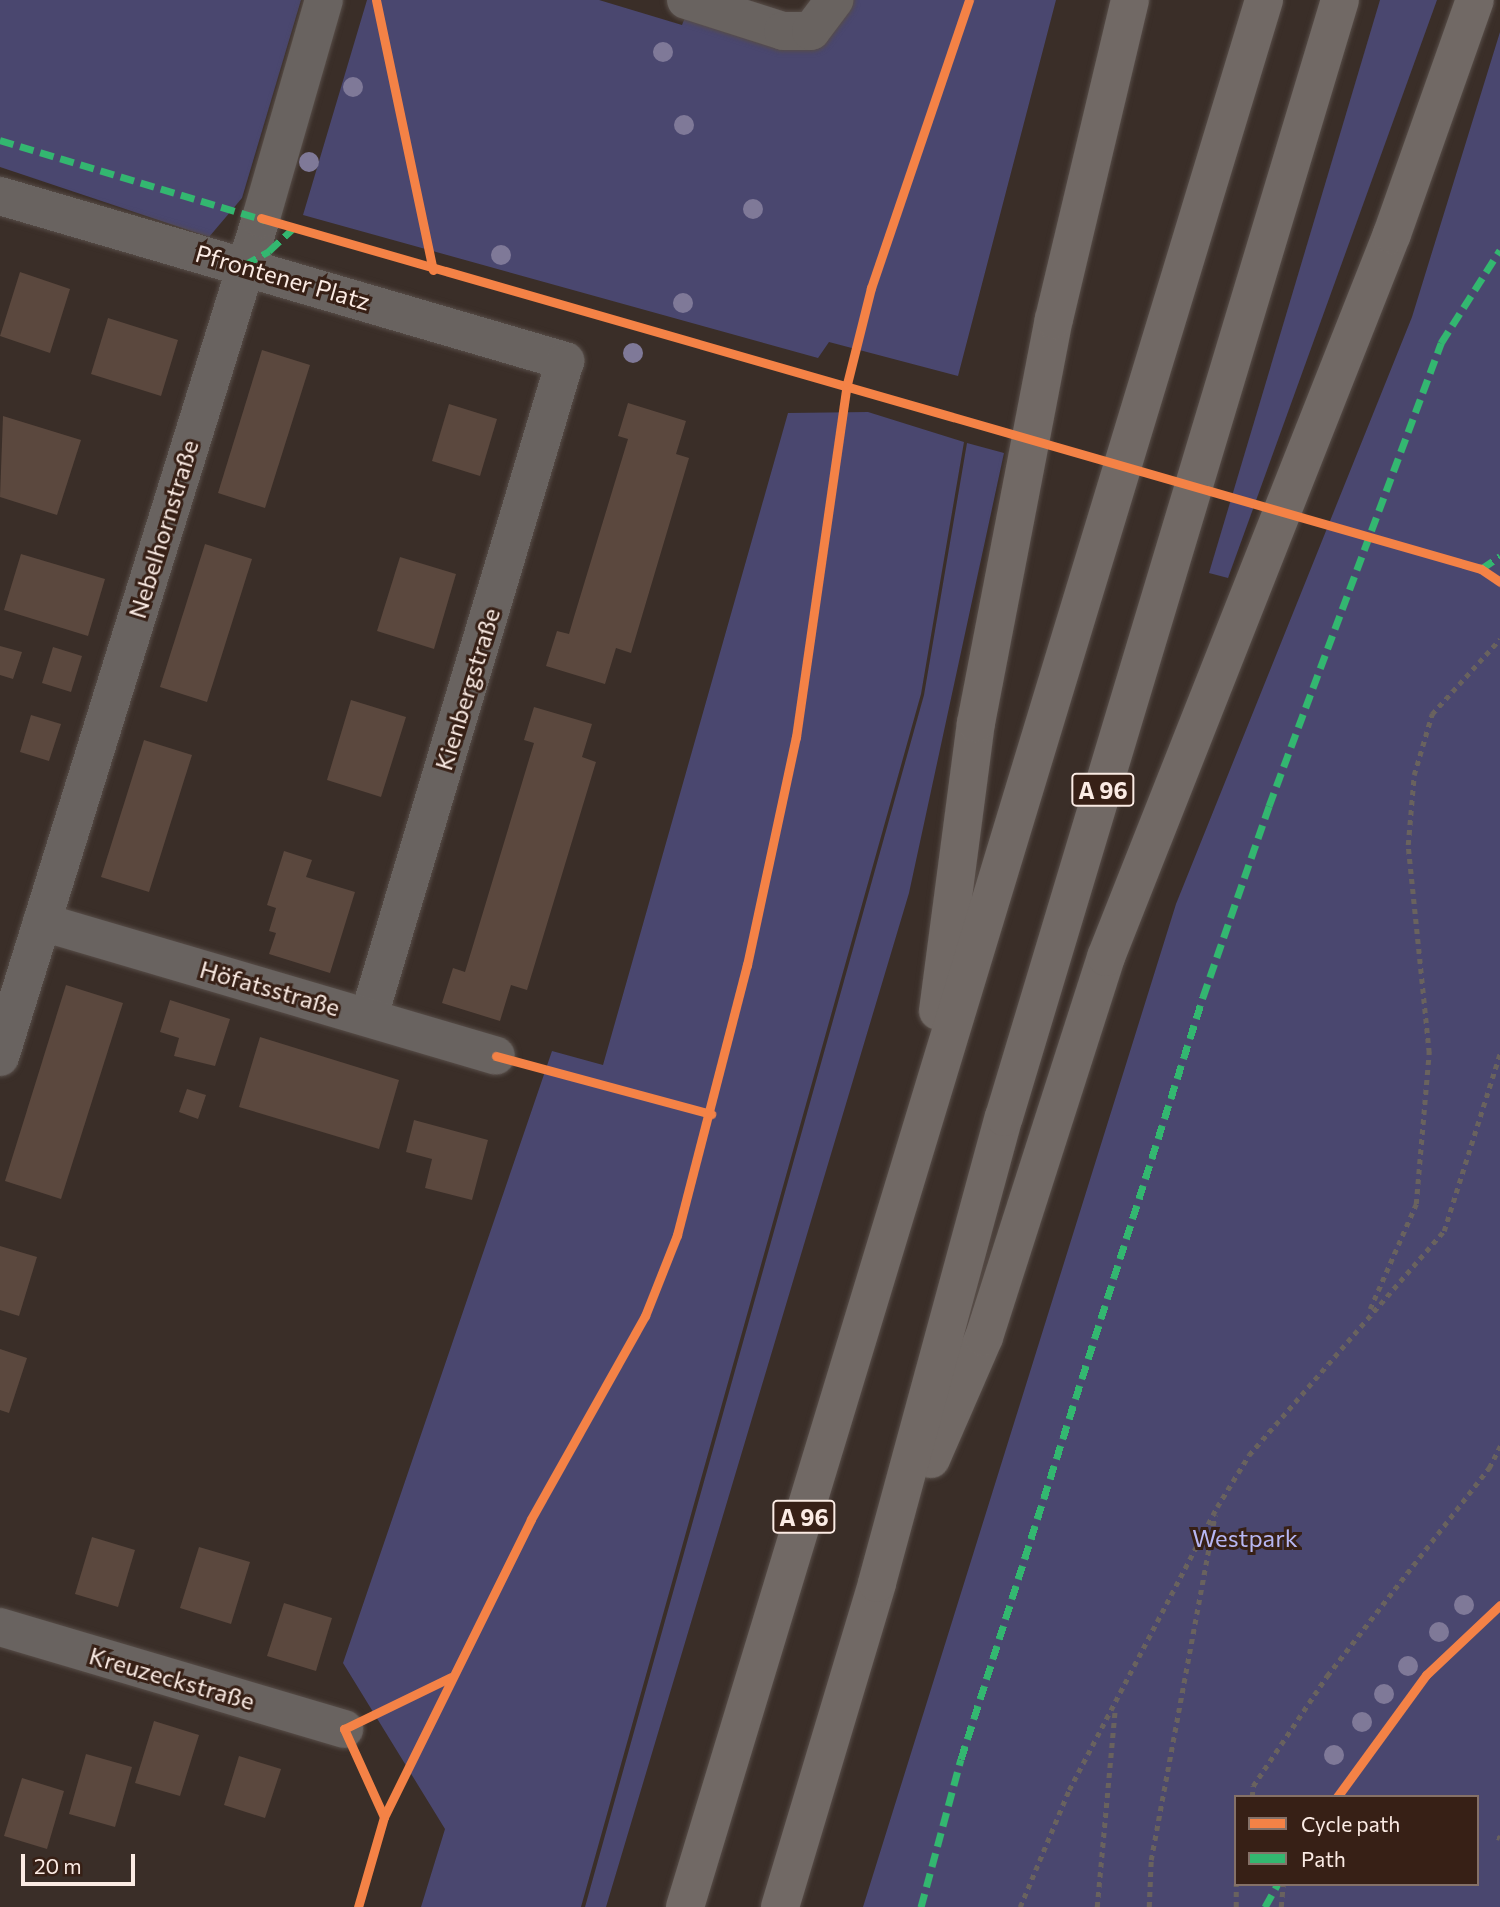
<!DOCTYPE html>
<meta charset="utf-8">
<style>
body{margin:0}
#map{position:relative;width:1500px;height:1907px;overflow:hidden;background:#3a2e28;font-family:Commissioner,sans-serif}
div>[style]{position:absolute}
.green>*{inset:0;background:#4a476f}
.building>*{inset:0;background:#5b483e}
.path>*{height:4.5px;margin-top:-2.25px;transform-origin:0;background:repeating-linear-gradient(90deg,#69625e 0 5px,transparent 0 10px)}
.roads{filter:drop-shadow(0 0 2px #574d48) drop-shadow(0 0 2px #574d48)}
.street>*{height:38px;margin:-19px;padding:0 19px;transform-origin:19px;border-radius:19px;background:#696360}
.highway>*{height:38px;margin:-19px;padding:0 19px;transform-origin:19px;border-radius:19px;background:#716965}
.quiet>*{height:7px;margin-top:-3.5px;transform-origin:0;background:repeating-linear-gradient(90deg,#33b770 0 14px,transparent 0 21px)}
.cycleway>*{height:9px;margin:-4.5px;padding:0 4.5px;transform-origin:4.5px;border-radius:4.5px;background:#f48246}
.trees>*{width:20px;height:20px;margin:-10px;border-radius:50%;background:#7f7998}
span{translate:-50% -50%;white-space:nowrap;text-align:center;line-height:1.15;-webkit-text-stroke:6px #372016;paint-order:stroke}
.shield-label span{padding:2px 5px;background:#372016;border:2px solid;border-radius:5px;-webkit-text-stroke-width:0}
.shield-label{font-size:23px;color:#fbebe4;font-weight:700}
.street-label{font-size:24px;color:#fbebe4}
.park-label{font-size:24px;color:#b7b7f3}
.legend{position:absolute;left:1234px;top:1795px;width:245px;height:91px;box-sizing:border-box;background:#372016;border:2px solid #857168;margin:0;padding:9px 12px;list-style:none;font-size:21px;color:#fbebe4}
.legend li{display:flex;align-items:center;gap:14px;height:35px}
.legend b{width:35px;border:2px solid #857168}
.scale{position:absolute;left:21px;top:1854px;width:114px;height:32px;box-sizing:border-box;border:4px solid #fbebe4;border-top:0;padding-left:9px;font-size:21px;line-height:24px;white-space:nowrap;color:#fbebe4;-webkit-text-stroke:5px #372016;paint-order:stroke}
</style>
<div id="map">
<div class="green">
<i style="clip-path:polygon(0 0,301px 0,242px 198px,209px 237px,0 167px)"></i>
<i style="clip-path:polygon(367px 0,599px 0,682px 25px,686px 15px,797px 45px,846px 0,1056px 0,958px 376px,829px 342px,818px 358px,303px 215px)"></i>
<i style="clip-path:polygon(1380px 0,1437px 0,1228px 578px,1209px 573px)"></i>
<i style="clip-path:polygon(evenodd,1500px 32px,1500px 1907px,863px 1907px,1176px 904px,1412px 317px,1500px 32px,1236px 1797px,1477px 1797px,1477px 1884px,1236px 1884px,1236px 1797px)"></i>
<i style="clip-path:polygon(868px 412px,964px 442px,921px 694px,581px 1907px,421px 1907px,445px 1829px,343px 1663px,552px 1051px,603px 1065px,788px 413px)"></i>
<i style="clip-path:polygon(967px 443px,1004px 453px,909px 893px,606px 1907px,585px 1907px,924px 695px)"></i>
</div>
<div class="building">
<i style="clip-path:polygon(20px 272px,70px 289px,50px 353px,0 336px)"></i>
<i style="clip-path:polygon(108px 318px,178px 340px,161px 396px,91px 374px)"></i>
<i style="clip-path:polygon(262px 350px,310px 365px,265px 508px,218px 493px)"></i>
<i style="clip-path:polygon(628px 403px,686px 421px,676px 454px,689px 458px,631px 653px,616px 648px,605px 684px,546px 666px,557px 631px,569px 634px,574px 617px,628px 439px,618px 436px)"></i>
<i style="clip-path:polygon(449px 404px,497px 419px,480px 476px,432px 461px)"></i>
<i style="clip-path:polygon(3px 416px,81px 440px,57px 515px,0 497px)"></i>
<i style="clip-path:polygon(205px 544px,252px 559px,207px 702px,160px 687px)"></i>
<i style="clip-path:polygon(21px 554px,105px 579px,88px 636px,4px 610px)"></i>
<i style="clip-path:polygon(400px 557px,456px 574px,434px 649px,377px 631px)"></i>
<i style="clip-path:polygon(0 646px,22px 652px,13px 679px,0 675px)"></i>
<i style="clip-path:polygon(53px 647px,82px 656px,71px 692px,42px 683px)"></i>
<i style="clip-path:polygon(351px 700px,406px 717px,381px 797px,327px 780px)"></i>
<i style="clip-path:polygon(534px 707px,592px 724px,582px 757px,596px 762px,527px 990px,511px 985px,500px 1021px,442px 1003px,453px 968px,465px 972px,534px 743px,524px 740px)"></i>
<i style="clip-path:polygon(31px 715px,61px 724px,49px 761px,20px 752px)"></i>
<i style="clip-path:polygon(144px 740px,192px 755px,149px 892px,101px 877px)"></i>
<i style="clip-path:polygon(284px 851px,312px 860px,306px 877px,355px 892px,330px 973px,269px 954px,276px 933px,269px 931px,276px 908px,267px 905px)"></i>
<i style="clip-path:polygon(66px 985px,123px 1003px,61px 1199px,5px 1181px)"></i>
<i style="clip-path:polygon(170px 1000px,230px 1019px,215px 1066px,174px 1056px,179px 1038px,160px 1032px)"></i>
<i style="clip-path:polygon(260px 1037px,399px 1080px,379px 1149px,239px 1107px)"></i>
<i style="clip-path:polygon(187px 1089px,206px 1095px,198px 1119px,179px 1112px)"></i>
<i style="clip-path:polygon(414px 1120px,488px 1140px,472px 1200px,425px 1188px,432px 1159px,406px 1152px)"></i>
<i style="clip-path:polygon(0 1246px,37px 1257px,19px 1316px,0 1310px)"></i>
<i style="clip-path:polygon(0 1349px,27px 1358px,9px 1413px,0 1410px)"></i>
<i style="clip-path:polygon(92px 1537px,135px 1550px,118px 1607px,75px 1594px)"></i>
<i style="clip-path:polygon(199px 1547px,250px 1562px,231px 1624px,180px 1608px)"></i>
<i style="clip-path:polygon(284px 1603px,332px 1618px,316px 1671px,267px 1656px)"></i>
<i style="clip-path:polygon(154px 1721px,199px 1735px,180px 1796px,135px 1783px)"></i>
<i style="clip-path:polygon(86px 1754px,132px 1767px,115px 1827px,69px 1814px)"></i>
<i style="clip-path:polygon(239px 1756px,281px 1769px,265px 1818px,224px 1805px)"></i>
<i style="clip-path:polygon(22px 1778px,64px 1791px,47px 1849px,4px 1836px)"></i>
</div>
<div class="path">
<i style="left:1370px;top:1309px;width:115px;rotate:-66.3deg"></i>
<i style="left:1416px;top:1204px;width:152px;rotate:-85.1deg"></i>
<i style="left:1429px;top:1053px;width:209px;rotate:-95.8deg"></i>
<i style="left:1408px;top:845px;width:70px;rotate:-85.1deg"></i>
<i style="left:1414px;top:775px;width:64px;rotate:-73.6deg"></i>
<i style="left:1432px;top:714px;width:101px;rotate:-47.8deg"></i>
<i style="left:1252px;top:1797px;width:11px;rotate:-85deg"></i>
<i style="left:1253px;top:1786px;width:133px;rotate:-56.1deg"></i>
<i style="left:1327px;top:1676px;width:264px;rotate:-52.1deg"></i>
<i style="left:1489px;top:1468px;width:25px;rotate:-63deg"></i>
<i style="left:1497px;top:1837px;width:3px;rotate:18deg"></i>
<i style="left:1020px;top:1907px;width:127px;rotate:-67.3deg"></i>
<i style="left:1069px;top:1790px;width:319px;rotate:-62.4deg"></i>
<i style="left:1217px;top:1507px;width:61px;rotate:-58.4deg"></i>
<i style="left:1249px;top:1455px;width:297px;rotate:-49deg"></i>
<i style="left:1444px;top:1231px;width:187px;rotate:-72.5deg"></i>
<i style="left:1097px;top:1907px;width:200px;rotate:-84.8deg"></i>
<i style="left:1149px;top:1907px;width:47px;rotate:-87.6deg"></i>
<i style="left:1151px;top:1860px;width:351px;rotate:-79.5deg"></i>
<i style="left:1236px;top:1907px;width:23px;rotate:-90deg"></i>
<i style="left:1281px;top:1907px;width:23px;rotate:-85deg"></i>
</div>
<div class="roads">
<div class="street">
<i style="left:686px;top:0;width:102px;rotate:17.7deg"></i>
<i style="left:783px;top:31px;width:28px"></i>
<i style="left:811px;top:31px;width:39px;rotate:-53deg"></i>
<i style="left:0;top:196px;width:589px;rotate:16.28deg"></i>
<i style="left:565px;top:361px;width:684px;rotate:106.66deg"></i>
<i style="left:42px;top:922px;width:473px;rotate:16.4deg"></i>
<i style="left:0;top:1057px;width:879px;rotate:-72.72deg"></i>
<i style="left:261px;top:218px;width:227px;rotate:-73.9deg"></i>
<i style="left:0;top:1627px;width:359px;rotate:16.5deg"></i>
</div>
<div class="highway">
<i style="left:938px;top:1011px;width:290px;rotate:-82.5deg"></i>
<i style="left:976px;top:723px;width:411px;rotate:-79.1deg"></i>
<i style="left:1054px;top:319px;width:328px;rotate:-76.6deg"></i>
<i style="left:931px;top:1459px;width:133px;rotate:-66.5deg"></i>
<i style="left:984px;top:1337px;width:399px;rotate:-72.2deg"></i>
<i style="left:1106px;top:957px;width:778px;rotate:-68.42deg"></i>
<i style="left:1392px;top:234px;width:248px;rotate:-70.5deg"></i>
<i style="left:685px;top:1907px;width:1993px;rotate:-73.11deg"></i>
<i style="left:780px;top:1907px;width:338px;rotate:-73.3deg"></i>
<i style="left:877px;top:1583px;width:483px;rotate:-74.8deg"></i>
<i style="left:1004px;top:1117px;width:1166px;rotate:-73.26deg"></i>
</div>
</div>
<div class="quiet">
<i style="left:0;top:140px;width:277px;rotate:16.8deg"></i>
<i style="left:244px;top:265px;width:29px;rotate:-29deg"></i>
<i style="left:269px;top:251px;width:34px;rotate:-43deg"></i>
<i style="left:1481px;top:569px;width:23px;rotate:-34deg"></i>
<i style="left:921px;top:1907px;width:153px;rotate:-74.9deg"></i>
<i style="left:961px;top:1759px;width:800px;rotate:-72.38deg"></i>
<i style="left:1203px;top:997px;width:202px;rotate:-70.9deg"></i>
<i style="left:1269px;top:806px;width:494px;rotate:-69.6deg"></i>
<i style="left:1441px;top:343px;width:110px;rotate:-57.6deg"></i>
<i style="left:1265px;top:1907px;width:26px;rotate:-61deg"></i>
</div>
<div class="cycleway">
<i style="left:376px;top:0;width:276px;rotate:78.1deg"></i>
<i style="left:261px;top:218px;width:1269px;rotate:16.05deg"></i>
<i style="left:1481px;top:569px;width:23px;rotate:34deg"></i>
<i style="left:496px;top:1056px;width:223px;rotate:15.1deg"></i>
<i style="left:1337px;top:1797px;width:151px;rotate:-53.9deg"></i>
<i style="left:1426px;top:1675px;width:102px;rotate:-43.4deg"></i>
<i style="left:384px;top:1817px;width:97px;rotate:-114.4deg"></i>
<i style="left:344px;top:1729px;width:119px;rotate:-25.9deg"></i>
<i style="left:358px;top:1907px;width:94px;rotate:-73.9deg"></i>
<i style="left:384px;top:1817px;width:332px;rotate:-63.7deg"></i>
<i style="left:531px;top:1519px;width:233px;rotate:-60.7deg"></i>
<i style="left:645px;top:1316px;width:87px;rotate:-68.4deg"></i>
<i style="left:677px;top:1235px;width:279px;rotate:-75.5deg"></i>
<i style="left:747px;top:965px;width:233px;rotate:-77.9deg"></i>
<i style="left:796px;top:737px;width:357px;rotate:-81.8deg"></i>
<i style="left:847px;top:384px;width:99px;rotate:-76deg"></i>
<i style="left:871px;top:288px;width:304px;rotate:-71.2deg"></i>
</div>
<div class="trees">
<i style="left:663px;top:52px"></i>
<i style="left:353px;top:87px"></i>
<i style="left:684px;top:125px"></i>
<i style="left:309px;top:162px"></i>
<i style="left:753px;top:209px"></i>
<i style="left:501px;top:255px"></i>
<i style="left:683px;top:303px"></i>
<i style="left:633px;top:353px"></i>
<i style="left:1464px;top:1605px"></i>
<i style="left:1439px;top:1632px"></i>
<i style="left:1408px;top:1666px"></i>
<i style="left:1384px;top:1694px"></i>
<i style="left:1362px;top:1722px"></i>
<i style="left:1334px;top:1755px"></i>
</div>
<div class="shield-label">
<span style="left:1103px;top:790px">A 96</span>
<span style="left:804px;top:1517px">A 96</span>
</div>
<div class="street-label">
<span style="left:283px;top:277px;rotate:16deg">Pfrontener Platz</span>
<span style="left:163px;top:529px;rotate:-73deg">Nebelhornstraße</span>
<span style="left:467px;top:689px;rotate:-73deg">Kienbergstraße</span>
<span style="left:270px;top:988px;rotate:16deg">Höfatsstraße</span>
<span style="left:172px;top:1678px;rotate:16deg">Kreuzeckstraße</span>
</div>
<div class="park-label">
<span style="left:1245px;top:1538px">Westpark</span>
</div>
<ul class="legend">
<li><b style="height:9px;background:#f48246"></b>Cycle path</li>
<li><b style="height:9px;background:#33b770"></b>Path</li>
</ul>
<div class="scale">20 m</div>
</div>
